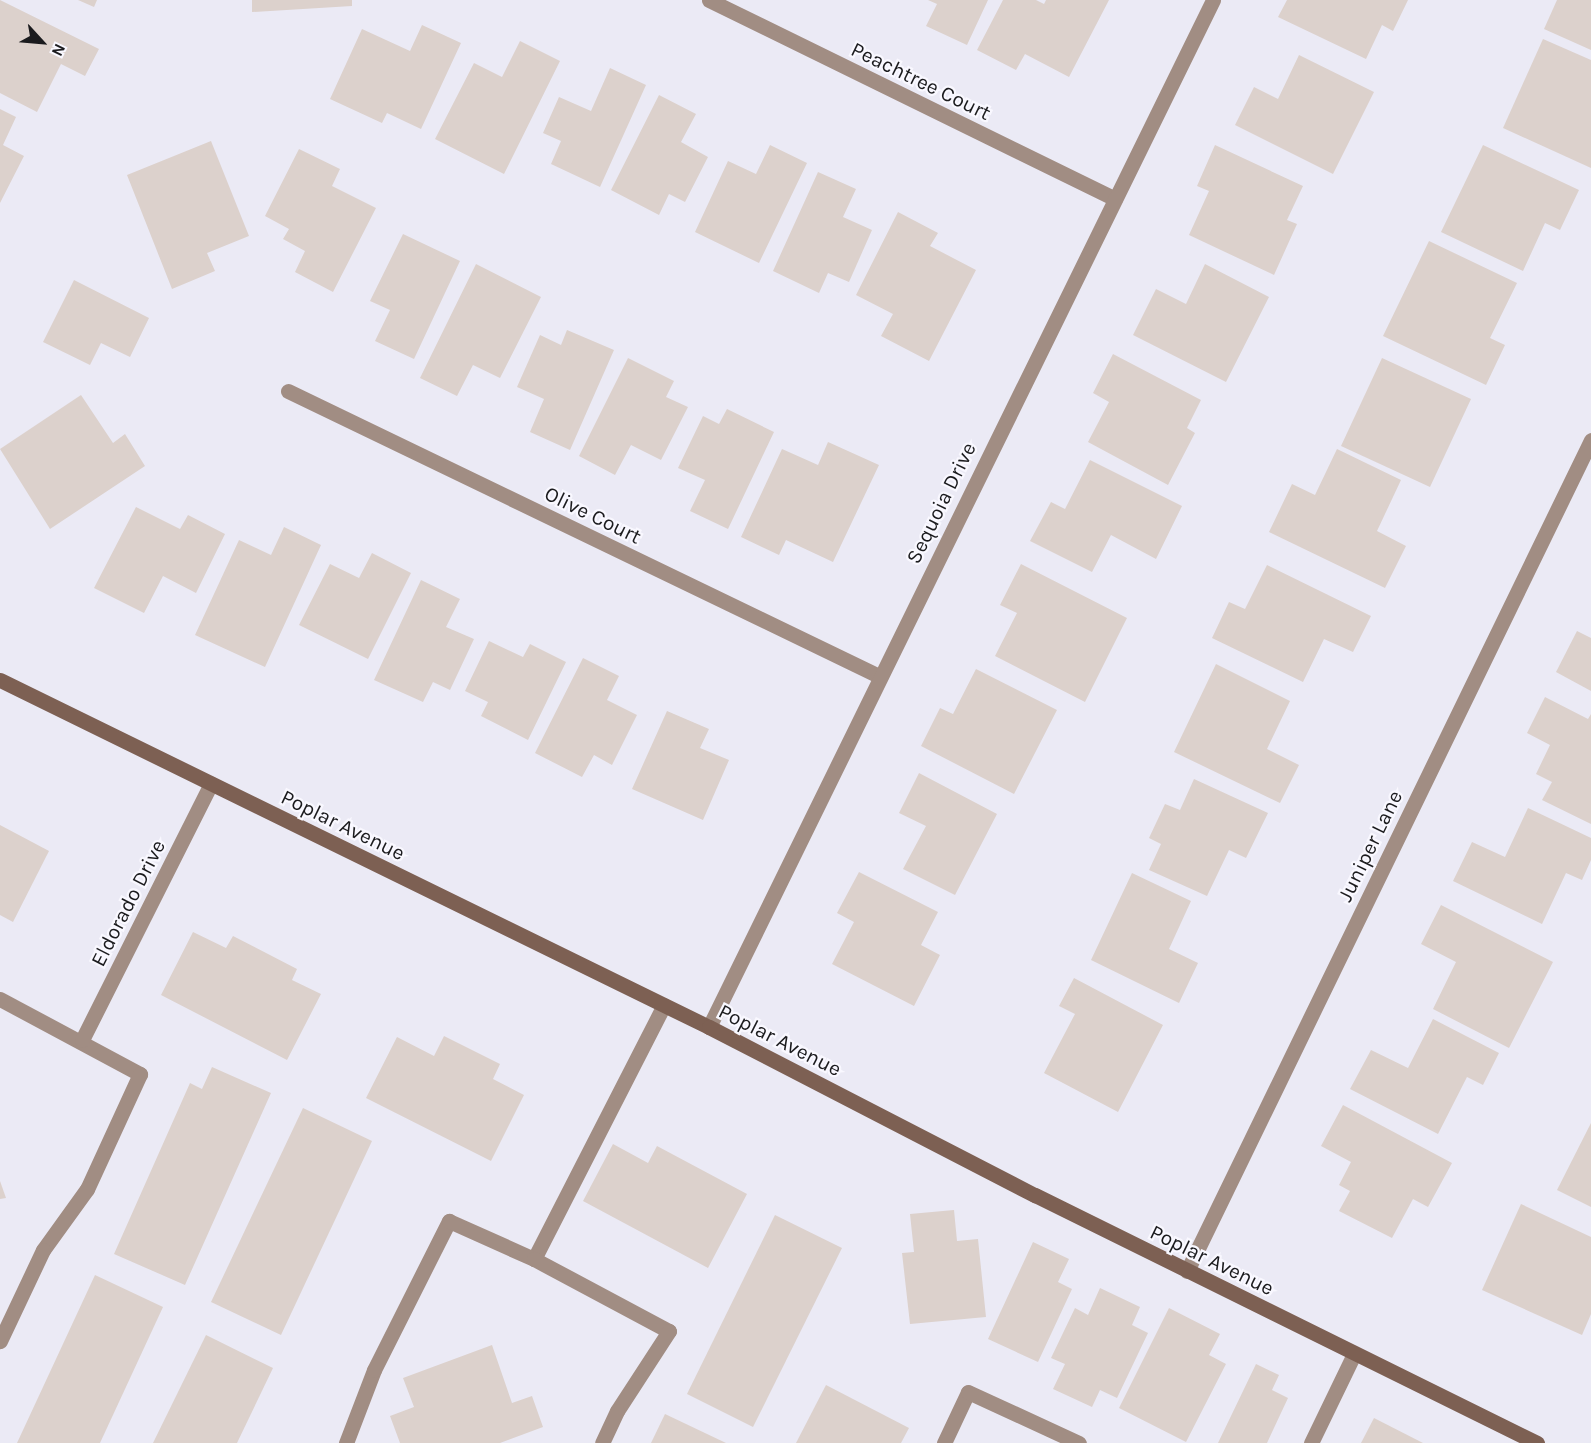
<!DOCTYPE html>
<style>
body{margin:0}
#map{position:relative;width:1591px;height:1443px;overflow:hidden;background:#ebeaf5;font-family:Karla,sans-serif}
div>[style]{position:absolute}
.building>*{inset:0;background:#dcd1cc}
.lane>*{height:15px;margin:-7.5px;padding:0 7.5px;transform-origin:7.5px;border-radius:7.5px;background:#a18d83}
.street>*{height:15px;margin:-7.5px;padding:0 7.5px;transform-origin:7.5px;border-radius:7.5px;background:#a18d83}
.secondary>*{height:15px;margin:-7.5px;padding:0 7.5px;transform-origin:7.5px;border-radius:7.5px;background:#7d6053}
span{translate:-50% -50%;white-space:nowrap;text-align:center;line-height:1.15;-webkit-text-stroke:4.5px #f9f8ff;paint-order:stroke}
.street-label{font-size:21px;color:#1b1b1e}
.north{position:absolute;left:12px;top:12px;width:60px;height:60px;-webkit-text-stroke:4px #f9f8ff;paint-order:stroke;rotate:116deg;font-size:16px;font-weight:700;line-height:24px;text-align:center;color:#1b1b1e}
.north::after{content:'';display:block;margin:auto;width:21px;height:27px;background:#1b1b1e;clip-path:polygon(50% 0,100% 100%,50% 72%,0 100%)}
</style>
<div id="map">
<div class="building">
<i style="clip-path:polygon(0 0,99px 49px,85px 76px,61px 64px,37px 112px,0 93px)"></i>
<i style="clip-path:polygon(78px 0,97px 0,94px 7px)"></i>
<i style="clip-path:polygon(252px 0,352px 0,352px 6px,252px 12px)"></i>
<i style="clip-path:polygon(928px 0,988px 0,967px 45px,926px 26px,937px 4px)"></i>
<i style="clip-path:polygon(1003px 0,1036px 0,1044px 4px,1046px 0,1109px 0,1069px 77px,1025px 54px,1016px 70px,977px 50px)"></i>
<i style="clip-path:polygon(1287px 0,1408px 0,1393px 31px,1382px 25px,1366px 59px,1278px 17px)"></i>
<i style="clip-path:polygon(1557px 0,1591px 0,1591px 50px,1544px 29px)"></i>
<i style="clip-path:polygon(422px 25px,461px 43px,421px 129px,387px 113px,382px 123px,330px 99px,362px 29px,410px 51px)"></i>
<i style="clip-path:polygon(1543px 39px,1591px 60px,1591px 168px,1503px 128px)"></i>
<i style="clip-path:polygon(520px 41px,560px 61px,504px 174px,435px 139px,474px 63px,502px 77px)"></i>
<i style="clip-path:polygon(1299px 55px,1374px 92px,1333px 174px,1235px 125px,1254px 87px,1278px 99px)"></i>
<i style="clip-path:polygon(610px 68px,646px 85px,600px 187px,551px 164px,561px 141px,543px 133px,559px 97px,591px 111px)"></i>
<i style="clip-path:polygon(659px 95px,696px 114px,681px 142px,708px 157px,685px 202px,669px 194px,659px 215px,611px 190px)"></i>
<i style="clip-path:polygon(0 109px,16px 117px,3px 145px,24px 156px,0 203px)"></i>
<i style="clip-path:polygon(211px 141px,249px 236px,207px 253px,215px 271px,172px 289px,127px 175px)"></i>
<i style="clip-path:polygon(770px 145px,807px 163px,759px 263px,695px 232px,728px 161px,756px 174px)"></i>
<i style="clip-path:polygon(1215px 145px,1303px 186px,1287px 220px,1297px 224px,1274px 275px,1189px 235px,1209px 191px,1197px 186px)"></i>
<i style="clip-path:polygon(1483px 145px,1579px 190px,1560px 230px,1545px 223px,1523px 271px,1441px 232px)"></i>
<i style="clip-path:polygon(299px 149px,340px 169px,332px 186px,376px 208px,333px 292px,295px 272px,305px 251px,283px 239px,289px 229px,265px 216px)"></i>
<i style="clip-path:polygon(818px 172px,856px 189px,843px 217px,872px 230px,849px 282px,828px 273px,819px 293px,773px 271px)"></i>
<i style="clip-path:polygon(898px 212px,938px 233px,930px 246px,976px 270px,929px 361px,881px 336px,893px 314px,856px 295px)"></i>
<i style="clip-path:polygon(403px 234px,460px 261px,414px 359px,375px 341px,390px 310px,370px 301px)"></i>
<i style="clip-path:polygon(1429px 241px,1517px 283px,1490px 338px,1505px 345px,1486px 385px,1383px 336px)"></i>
<i style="clip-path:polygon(476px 264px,541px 297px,500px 378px,473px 365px,457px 396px,420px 378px)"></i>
<i style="clip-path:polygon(1205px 264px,1269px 297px,1226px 382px,1133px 335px,1156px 289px,1186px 304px)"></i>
<i style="clip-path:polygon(74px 280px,149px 318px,130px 357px,101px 343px,90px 365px,43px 342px)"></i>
<i style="clip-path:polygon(567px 330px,614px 350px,570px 450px,530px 432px,544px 399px,517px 387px,540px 335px,561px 345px)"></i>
<i style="clip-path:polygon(1113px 354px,1201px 400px,1187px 428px,1195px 433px,1168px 485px,1088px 442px,1109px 402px,1093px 393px)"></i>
<i style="clip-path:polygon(628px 358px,674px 381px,666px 397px,688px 407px,661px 460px,631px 445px,615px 475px,579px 456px)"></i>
<i style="clip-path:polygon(1382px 358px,1471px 399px,1430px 487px,1341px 446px)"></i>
<i style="clip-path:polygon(81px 395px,113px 443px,125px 434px,145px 466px,50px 529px,0 449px)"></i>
<i style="clip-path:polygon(727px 409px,774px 432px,728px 529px,690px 511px,705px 480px,678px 468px,703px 416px,719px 424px)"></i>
<i style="clip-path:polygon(828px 442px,879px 465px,833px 562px,786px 540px,779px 555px,741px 537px,782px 449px,818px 465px)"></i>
<i style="clip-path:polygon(1337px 449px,1401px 480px,1377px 531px,1406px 546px,1385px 588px,1269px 532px,1292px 484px,1315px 495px)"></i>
<i style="clip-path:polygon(1090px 460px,1182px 506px,1156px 559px,1111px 535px,1092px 572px,1030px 541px,1051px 502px,1065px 509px)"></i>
<i style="clip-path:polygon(136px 507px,180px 529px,188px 515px,225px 534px,196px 593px,163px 576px,144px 613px,94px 588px)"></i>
<i style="clip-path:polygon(284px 527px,321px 545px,265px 667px,195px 635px,239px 540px,271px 555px)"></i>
<i style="clip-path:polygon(372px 553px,411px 573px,368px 659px,299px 625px,330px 564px,359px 578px)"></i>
<i style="clip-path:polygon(1021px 564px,1127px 618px,1085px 702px,995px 656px,1017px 613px,1000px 605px)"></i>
<i style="clip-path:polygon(1267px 565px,1371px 616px,1353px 652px,1324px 639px,1303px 682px,1212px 638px,1229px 602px,1245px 609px)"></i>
<i style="clip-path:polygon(421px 580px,460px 599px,446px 627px,474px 639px,450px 690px,433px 682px,423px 702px,374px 680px)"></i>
<i style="clip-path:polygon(1577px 631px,1591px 638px,1591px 691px,1556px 672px)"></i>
<i style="clip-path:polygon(489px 641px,523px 657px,530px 644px,566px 662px,528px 740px,481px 716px,488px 702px,465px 691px)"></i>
<i style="clip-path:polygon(583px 658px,619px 676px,607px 700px,637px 715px,612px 765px,594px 755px,582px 777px,535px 753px)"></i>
<i style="clip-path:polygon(1216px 664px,1290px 701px,1267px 749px,1299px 765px,1280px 803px,1174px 752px)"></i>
<i style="clip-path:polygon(976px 669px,1057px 710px,1014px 794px,921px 746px,940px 708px,953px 714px)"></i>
<i style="clip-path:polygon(1545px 697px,1588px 719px,1591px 714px,1591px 824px,1542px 800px,1552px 782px,1536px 774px,1550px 745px,1527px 733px)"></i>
<i style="clip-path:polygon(667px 711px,709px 729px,700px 748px,729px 760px,703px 820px,632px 789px)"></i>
<i style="clip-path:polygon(919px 773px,997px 814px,955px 895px,903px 869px,926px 826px,899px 813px)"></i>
<i style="clip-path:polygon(1194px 779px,1268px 813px,1246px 858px,1229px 850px,1207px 896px,1149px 870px,1161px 844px,1149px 838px,1165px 804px,1180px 810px)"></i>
<i style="clip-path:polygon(1528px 808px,1591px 838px,1591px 860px,1582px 880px,1566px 873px,1542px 924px,1453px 881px,1472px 842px,1505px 857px)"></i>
<i style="clip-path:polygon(0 825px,49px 851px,13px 922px,0 915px)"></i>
<i style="clip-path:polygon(859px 872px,938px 912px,921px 945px,940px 955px,914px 1006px,832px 964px,854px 922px,837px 913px)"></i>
<i style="clip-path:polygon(1132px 873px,1191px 901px,1169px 949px,1198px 963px,1179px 1003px,1091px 960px)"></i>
<i style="clip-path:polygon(1441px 905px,1553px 962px,1509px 1048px,1433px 1009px,1456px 962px,1421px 944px)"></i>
<i style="clip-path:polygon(193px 932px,226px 948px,233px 936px,297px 969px,292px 980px,321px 994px,287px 1060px,161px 995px)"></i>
<i style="clip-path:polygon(1074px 978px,1163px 1025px,1118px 1112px,1044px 1073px,1075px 1014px,1059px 1006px)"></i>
<i style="clip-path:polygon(1433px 1019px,1499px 1053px,1483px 1085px,1467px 1077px,1438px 1134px,1350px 1089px,1371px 1050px,1408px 1068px)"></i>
<i style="clip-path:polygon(444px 1036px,500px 1064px,493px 1079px,524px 1095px,491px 1161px,366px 1098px,397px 1037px,434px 1056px)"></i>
<i style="clip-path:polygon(212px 1067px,271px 1093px,185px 1285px,114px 1254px,190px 1083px,202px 1089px)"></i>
<i style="clip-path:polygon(1343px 1105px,1452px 1163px,1428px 1207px,1413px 1199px,1392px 1238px,1339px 1211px,1350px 1191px,1339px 1185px,1351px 1162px,1321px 1146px)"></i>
<i style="clip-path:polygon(303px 1108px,372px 1141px,281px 1335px,211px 1302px)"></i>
<i style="clip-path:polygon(1591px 1123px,1591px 1207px,1557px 1190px)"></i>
<i style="clip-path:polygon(613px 1144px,648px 1163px,657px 1146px,747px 1194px,708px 1268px,583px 1201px)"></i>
<i style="clip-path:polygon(0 1181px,6px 1198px,0 1199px)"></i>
<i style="clip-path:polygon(1521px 1204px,1591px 1237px,1591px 1314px,1582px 1335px,1482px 1290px)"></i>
<i style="clip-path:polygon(954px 1210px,957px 1241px,978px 1239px,986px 1317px,910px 1324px,902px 1253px,914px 1252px,910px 1214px)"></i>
<i style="clip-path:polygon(775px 1215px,842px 1248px,753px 1427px,687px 1394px)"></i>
<i style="clip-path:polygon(1033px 1242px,1069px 1259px,1058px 1282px,1072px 1289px,1038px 1362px,988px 1339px)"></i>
<i style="clip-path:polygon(95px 1275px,163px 1307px,100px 1443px,17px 1443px)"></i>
<i style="clip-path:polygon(1100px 1288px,1140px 1307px,1132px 1325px,1148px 1333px,1117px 1398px,1100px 1390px,1092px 1407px,1053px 1389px,1065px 1364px,1051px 1358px,1075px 1308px,1088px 1315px)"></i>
<i style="clip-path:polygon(1169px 1308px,1220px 1334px,1209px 1355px,1226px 1364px,1186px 1442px,1119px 1408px)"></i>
<i style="clip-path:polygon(206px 1335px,273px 1368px,237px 1443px,153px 1443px)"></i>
<i style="clip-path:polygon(492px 1345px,512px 1403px,532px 1396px,543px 1427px,500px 1443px,400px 1443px,390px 1416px,414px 1407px,403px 1378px)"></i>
<i style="clip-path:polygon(1256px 1364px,1279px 1375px,1272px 1390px,1288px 1398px,1267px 1443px,1218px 1443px)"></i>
<i style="clip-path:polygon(826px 1385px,909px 1428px,901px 1443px,796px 1443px)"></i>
<i style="clip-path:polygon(665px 1414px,726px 1443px,651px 1443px)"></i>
<i style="clip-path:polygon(1374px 1418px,1423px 1443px,1361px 1443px)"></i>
</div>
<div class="lane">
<i style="left:0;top:999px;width:159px;rotate:28.2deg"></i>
<i style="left:140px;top:1074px;width:127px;rotate:114.7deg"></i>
<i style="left:87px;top:1189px;width:75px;rotate:125.8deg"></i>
<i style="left:43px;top:1250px;width:101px;rotate:115.3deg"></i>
<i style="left:82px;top:1040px;width:287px;rotate:-63.3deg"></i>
<i style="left:534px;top:1259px;width:285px;rotate:-62.9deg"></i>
<i style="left:346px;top:1443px;width:78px;rotate:-69deg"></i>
<i style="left:374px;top:1370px;width:167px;rotate:-63.3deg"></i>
<i style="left:449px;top:1221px;width:93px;rotate:24.1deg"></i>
<i style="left:534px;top:1259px;width:153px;rotate:28.1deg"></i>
<i style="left:669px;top:1331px;width:95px;rotate:123deg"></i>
<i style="left:617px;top:1411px;width:35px;rotate:115deg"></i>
</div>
<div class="street">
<i style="left:709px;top:0;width:452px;rotate:26.1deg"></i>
<i style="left:288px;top:391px;width:656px;rotate:25.74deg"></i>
<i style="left:709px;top:1027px;width:1144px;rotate:-63.86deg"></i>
<i style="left:1187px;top:1271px;width:924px;rotate:-64.07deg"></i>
<i style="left:944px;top:1443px;width:56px;rotate:-64.8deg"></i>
<i style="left:968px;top:1392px;width:122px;rotate:24.7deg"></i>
<i style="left:1311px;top:1443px;width:99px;rotate:-64.2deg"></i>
</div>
<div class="secondary">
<i style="left:0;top:680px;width:789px;rotate:26.08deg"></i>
<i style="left:709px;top:1027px;width:367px;rotate:27.3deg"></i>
<i style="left:1035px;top:1195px;width:560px;rotate:26.29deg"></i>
</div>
<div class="street-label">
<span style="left:921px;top:81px;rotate:26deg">Peachtree Court</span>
<span style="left:941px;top:503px;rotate:-64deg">Sequoia Drive</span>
<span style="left:593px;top:515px;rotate:26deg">Olive Court</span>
<span style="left:343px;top:825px;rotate:26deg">Poplar Avenue</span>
<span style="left:1370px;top:846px;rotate:-64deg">Juniper Lane</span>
<span style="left:128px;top:903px;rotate:-63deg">Eldorado Drive</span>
<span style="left:780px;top:1040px;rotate:27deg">Poplar Avenue</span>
<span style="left:1212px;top:1260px;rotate:26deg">Poplar Avenue</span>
</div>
<div class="north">N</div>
</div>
